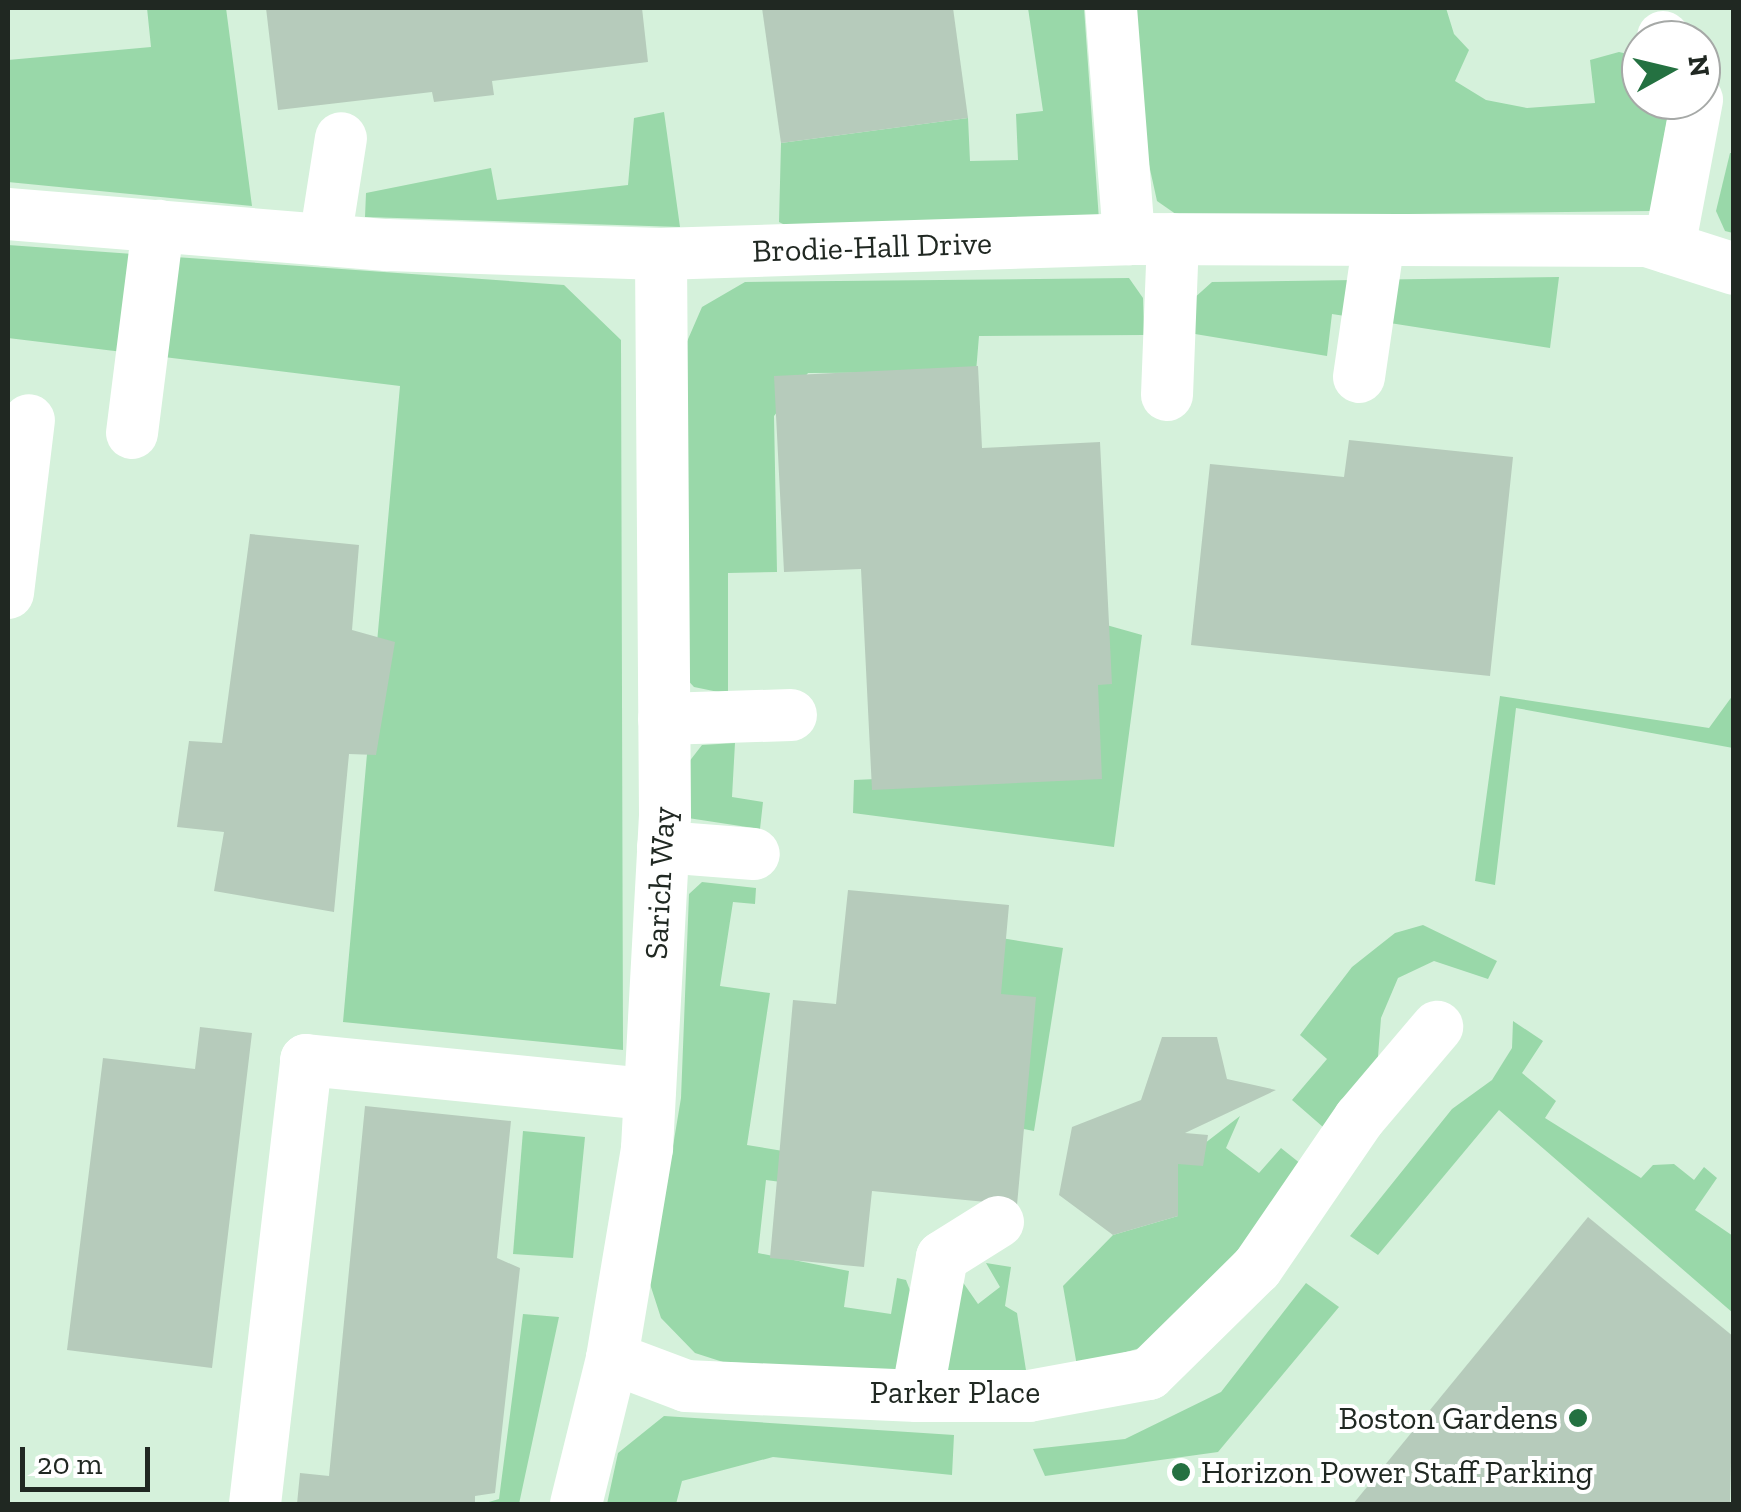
<!DOCTYPE html>
<style>
body{margin:0}
#map{position:relative;width:1741px;height:1512px;overflow:hidden;background:#e6fbea;font-family:"Zilla Slab",serif}
div>[style]{position:absolute}
.built>*{inset:0;background:#d5f1db}
.green>*{inset:0;background:#99d8a9}
.building>*{inset:0;background:#b6cbbb}
.minor>*{height:52px;margin:-26px;padding:0 26px;transform-origin:26px;border-radius:26px;background:#fff}
.dots>*{width:28px;height:28px;translate:-50% -50%;box-sizing:border-box;border:5px solid #fff;border-radius:50%}
span{translate:-50% -50%;white-space:nowrap;text-align:center;line-height:1.15;-webkit-text-stroke:8px #fff;paint-order:stroke}
.street-label{font-size:32px;color:#202822}
.poi-label{font-size:32px;color:#202822}
.right{translate:-100% -50%;text-align:right}
.left{translate:0 -50%;text-align:left}
.frame{position:absolute;inset:0;border:10px solid #202822;pointer-events:none}
.north{position:absolute;left:1621px;top:20px;width:100px;height:100px;box-sizing:border-box;background:#fff;border:2px solid #a6a9a7;border-radius:50%;rotate:82deg;font-size:28px;font-weight:700;line-height:40px;text-align:center;color:#202822}
.north::after{content:'';display:block;margin:auto;width:35px;height:45px;background:#247141;clip-path:polygon(50% 0,100% 100%,50% 72%,0 100%)}
.scale{position:absolute;left:20px;top:1447px;width:130px;height:45px;box-sizing:border-box;border:5px solid #202822;border-top:0;padding-left:12px;font-size:30px;line-height:35px;white-space:nowrap;color:#202822;-webkit-text-stroke:8px #fff;paint-order:stroke}
</style>
<div id="map">
<div class="built">
<i style="clip-path:polygon(evenodd,8px 8px,1733px 8px,1733px 1504px,8px 1504px,8px 8px,1641px 40px,1701px 40px,1701px 100px,1641px 100px,1641px 40px)"></i>
</div>
<div class="green">
<i style="clip-path:polygon(147px 8px,226px 8px,252px 206px,8px 182px,8px 60px,151px 47px)"></i>
<i style="clip-path:polygon(1028px 8px,1084px 8px,1099px 220px,797px 231px,779px 222px,781px 143px,968px 118px,970px 161px,1018px 160px,1016px 114px,1043px 111px)"></i>
<i style="clip-path:polygon(1131px 8px,1446px 8px,1454px 34px,1469px 50px,1455px 81px,1486px 100px,1527px 108px,1595px 103px,1590px 60px,1619px 52px,1641px 57px,1641px 100px,1667px 100px,1669px 109px,1651px 211px,1180px 217px,1157px 201px,1131px 83px)"></i>
<i style="clip-path:polygon(664px 112px,680px 227px,365px 217px,366px 193px,491px 168px,497px 200px,628px 185px,634px 118px)"></i>
<i style="clip-path:polygon(1730px 153px,1734px 153px,1733px 233px,1725px 231px,1716px 211px)"></i>
<i style="clip-path:polygon(8px 245px,564px 285px,621px 340px,623px 1050px,343px 1022px,400px 386px,8px 338px)"></i>
<i style="clip-path:polygon(1559px 277px,1550px 348px,1332px 314px,1327px 356px,1195px 334px,1192px 300px,1212px 282px)"></i>
<i style="clip-path:polygon(1129px 278px,1143px 298px,1144px 335px,979px 336px,976px 372px,808px 373px,774px 416px,777px 572px,728px 573px,728px 694px,694px 687px,683px 675px,682px 353px,702px 307px,745px 282px)"></i>
<i style="clip-path:polygon(1078px 617px,1142px 635px,1114px 847px,853px 813px,854px 780px,1075px 770px)"></i>
<i style="clip-path:polygon(1733px 695px,1733px 748px,1516px 708px,1495px 885px,1475px 881px,1500px 696px,1709px 728px)"></i>
<i style="clip-path:polygon(735px 743px,732px 797px,763px 802px,760px 829px,688px 818px,685px 767px,702px 745px)"></i>
<i style="clip-path:polygon(702px 882px,756px 888px,755px 904px,733px 902px,720px 986px,770px 993px,747px 1145px,801px 1154px,796px 1184px,766px 1180px,758px 1253px,849px 1271px,844px 1307px,891px 1314px,897px 1278px,906px 1280px,911px 1293px,899px 1371px,723px 1362px,695px 1353px,661px 1318px,650px 1284px,681px 1098px,689px 894px)"></i>
<i style="clip-path:polygon(1423px 925px,1497px 961px,1488px 979px,1434px 961px,1398px 978px,1381px 1018px,1376px 1082px,1331px 1134px,1292px 1100px,1327px 1059px,1300px 1035px,1352px 967px,1395px 933px)"></i>
<i style="clip-path:polygon(989px 936px,1063px 948px,1034px 1131px,997px 1124px,977px 1003px)"></i>
<i style="clip-path:polygon(1513px 1021px,1543px 1041px,1522px 1073px,1556px 1101px,1545px 1118px,1641px 1178px,1653px 1165px,1674px 1164px,1694px 1180px,1704px 1167px,1717px 1178px,1695px 1210px,1733px 1236px,1733px 1313px,1499px 1110px,1378px 1255px,1350px 1236px,1452px 1109px,1492px 1080px,1512px 1048px)"></i>
<i style="clip-path:polygon(1240px 1116px,1226px 1148px,1259px 1173px,1281px 1148px,1306px 1168px,1296px 1185px,1154px 1344px,1077px 1366px,1063px 1286px,1113px 1235px,1178px 1216px,1178px 1164px)"></i>
<i style="clip-path:polygon(523px 1131px,585px 1137px,573px 1258px,513px 1254px)"></i>
<i style="clip-path:polygon(986px 1263px,1011px 1267px,1005px 1306px,1017px 1313px,1028px 1383px,941px 1372px,962px 1281px,978px 1304px,1000px 1287px)"></i>
<i style="clip-path:polygon(1306px 1283px,1339px 1307px,1218px 1452px,1045px 1476px,1033px 1449px,1125px 1439px,1221px 1392px)"></i>
<i style="clip-path:polygon(523px 1314px,559px 1317px,519px 1504px,482px 1504px,499px 1499px)"></i>
<i style="clip-path:polygon(664px 1416px,954px 1435px,952px 1475px,773px 1457px,682px 1481px,676px 1504px,607px 1504px,618px 1453px)"></i>
</div>
<div class="building">
<i style="clip-path:polygon(266px 8px,642px 8px,648px 62px,492px 81px,494px 95px,434px 102px,432px 92px,278px 110px)"></i>
<i style="clip-path:polygon(762px 8px,953px 8px,968px 118px,781px 143px)"></i>
<i style="clip-path:polygon(978px 366px,982px 448px,1100px 442px,1112px 684px,1098px 685px,1102px 779px,872px 790px,861px 569px,784px 572px,774px 376px)"></i>
<i style="clip-path:polygon(1349px 440px,1513px 457px,1490px 676px,1191px 645px,1210px 464px,1344px 477px)"></i>
<i style="clip-path:polygon(250px 534px,359px 545px,352px 630px,395px 642px,376px 755px,349px 754px,334px 912px,214px 891px,224px 832px,177px 827px,189px 741px,222px 743px)"></i>
<i style="clip-path:polygon(848px 890px,1009px 905px,1001px 994px,1036px 997px,1017px 1205px,872px 1191px,864px 1267px,770px 1258px,793px 1000px,836px 1004px)"></i>
<i style="clip-path:polygon(200px 1027px,252px 1033px,212px 1368px,67px 1350px,103px 1058px,195px 1069px)"></i>
<i style="clip-path:polygon(1162px 1037px,1217px 1037px,1227px 1079px,1276px 1090px,1185px 1133px,1208px 1135px,1203px 1166px,1178px 1164px,1178px 1216px,1113px 1235px,1059px 1195px,1072px 1127px,1141px 1100px)"></i>
<i style="clip-path:polygon(365px 1106px,511px 1121px,497px 1258px,520px 1268px,495px 1493px,475px 1496px,475px 1504px,297px 1504px,300px 1473px,329px 1476px)"></i>
<i style="clip-path:polygon(1588px 1217px,1734px 1337px,1730px 1504px,1353px 1504px)"></i>
</div>
<div class="minor">
<i style="left:1111px;top:8px;width:232px;rotate:85.5deg"></i>
<i style="left:1663px;top:37px;width:4px;rotate:45deg"></i>
<i style="left:8px;top:214px;width:380px;rotate:4.7deg"></i>
<i style="left:387px;top:245px;width:274px;rotate:1.9deg"></i>
<i style="left:661px;top:254px;width:468px;rotate:-1.8deg"></i>
<i style="left:1129px;top:239px;width:518px;rotate:0.22deg"></i>
<i style="left:1647px;top:241px;width:91px;rotate:17.8deg"></i>
<i style="left:325px;top:240px;width:103px;rotate:-81.1deg"></i>
<i style="left:1669px;top:248px;width:151px;rotate:-79.3deg"></i>
<i style="left:1359px;top:377px;width:138px;rotate:-81.7deg"></i>
<i style="left:1167px;top:395px;width:156px;rotate:-87.8deg"></i>
<i style="left:132px;top:433px;width:209px;rotate:-82.8deg"></i>
<i style="left:8px;top:593px;width:174px;rotate:-83.1deg"></i>
<i style="left:664px;top:719px;width:127px;rotate:-1.8deg"></i>
<i style="left:663px;top:847px;width:91px;rotate:4.4deg"></i>
<i style="left:612px;top:1358px;width:79px;rotate:20.7deg"></i>
<i style="left:686px;top:1386px;width:231px;rotate:2.5deg"></i>
<i style="left:917px;top:1396px;width:112px"></i>
<i style="left:1029px;top:1396px;width:122px;rotate:-10.4deg"></i>
<i style="left:1149px;top:1374px;width:151px;rotate:-44.5deg"></i>
<i style="left:1257px;top:1268px;width:181px;rotate:-55.6deg"></i>
<i style="left:1359px;top:1119px;width:121px;rotate:-49.7deg"></i>
<i style="left:917px;top:1396px;width:141px;rotate:-79.8deg"></i>
<i style="left:942px;top:1257px;width:66px;rotate:-32deg"></i>
<i style="left:255px;top:1504px;width:447px;rotate:-83.4deg"></i>
<i style="left:306px;top:1060px;width:345px;rotate:5.7deg"></i>
<i style="left:576px;top:1504px;width:150px;rotate:-76.1deg"></i>
<i style="left:612px;top:1358px;width:213px;rotate:-80.5deg"></i>
<i style="left:647px;top:1148px;width:332px;rotate:-86.9deg"></i>
<i style="left:665px;top:816px;width:562px;rotate:-90.41deg"></i>
</div>
<div class="dots">
<i style="left:1578px;top:1418px;background:#247141"></i>
<i style="left:1181px;top:1472px;background:#247141"></i>
</div>
<div class="street-label">
<span style="left:872px;top:247px;rotate:-2deg">Brodie-Hall Drive</span>
<span style="left:660px;top:883px;rotate:-87deg">Sarich Way</span>
<span style="left:955px;top:1392px">Parker Place</span>
</div>
<div class="poi-label">
<span class="right" style="left:1558px;top:1418px">Boston Gardens</span>
<span class="left" style="left:1201px;top:1472px">Horizon Power Staff Parking</span>
</div>
<div class="frame"></div>
<div class="north">N</div>
<div class="scale">20 m</div>
</div>
